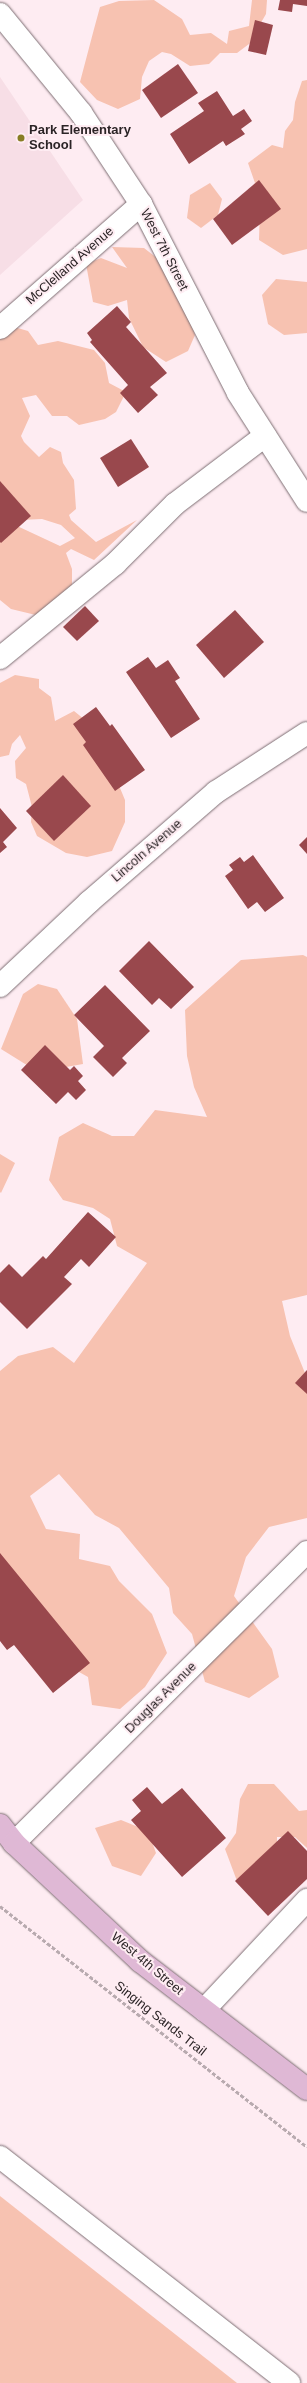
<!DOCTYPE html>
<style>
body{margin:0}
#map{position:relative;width:307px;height:2383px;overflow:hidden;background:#feecf2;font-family:Helvetica,sans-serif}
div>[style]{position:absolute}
.built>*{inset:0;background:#f7dee6}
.green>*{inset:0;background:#f7c2b1}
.building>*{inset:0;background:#99484d}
.path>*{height:2.5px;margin-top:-1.25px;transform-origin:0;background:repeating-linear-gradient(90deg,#b8aaaf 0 4px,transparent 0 6px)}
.roads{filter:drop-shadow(0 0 1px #7d6e73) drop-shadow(0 0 1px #7d6e73)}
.minor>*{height:22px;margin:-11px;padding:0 11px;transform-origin:11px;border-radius:11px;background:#fff}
.major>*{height:22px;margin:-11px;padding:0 11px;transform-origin:11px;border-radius:11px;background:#dfb8d5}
.dots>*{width:11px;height:11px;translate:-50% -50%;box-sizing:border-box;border:2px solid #feecf2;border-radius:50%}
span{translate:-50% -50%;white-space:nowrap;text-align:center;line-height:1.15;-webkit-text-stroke:4px #feecf2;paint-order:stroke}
.poi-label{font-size:13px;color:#2b2426;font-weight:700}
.left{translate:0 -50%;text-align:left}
.street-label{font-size:13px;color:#2b2426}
</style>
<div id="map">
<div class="built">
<i style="clip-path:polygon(0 77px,83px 200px,0 275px)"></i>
</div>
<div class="green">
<i style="clip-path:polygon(154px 0,182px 19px,190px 35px,211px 33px,227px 44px,229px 31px,249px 26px,252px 0,267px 0,266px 14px,255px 33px,253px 41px,237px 53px,220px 53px,209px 64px,190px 66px,171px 54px,162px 52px,149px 61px,142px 77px,140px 99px,118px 109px,97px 100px,80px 82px,94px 29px,100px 7px,119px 1px)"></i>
<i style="clip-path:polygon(307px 80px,307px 249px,283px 255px,259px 240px,260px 207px,250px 190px,255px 183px,248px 163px,272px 145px,283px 148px,285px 131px,293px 120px,295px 102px,302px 81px)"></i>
<i style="clip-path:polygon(210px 183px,222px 199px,218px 215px,201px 228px,187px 218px,190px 195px)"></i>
<i style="clip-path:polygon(112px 247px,144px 248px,162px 262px,192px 324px,195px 335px,188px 351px,166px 362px,143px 347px,129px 318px,127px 300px,108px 306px,93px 302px,86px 264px,101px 258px,127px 268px)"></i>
<i style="clip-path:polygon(276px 279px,307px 282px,307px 333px,284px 335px,268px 324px,262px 295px)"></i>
<i style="clip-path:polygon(0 323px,28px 331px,38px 345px,58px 341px,94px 350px,105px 363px,109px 383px,126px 392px,116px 412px,105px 419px,79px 425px,67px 416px,52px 416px,36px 395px,22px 398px,30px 416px,21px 436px,24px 442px,39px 457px,50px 447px,61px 452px,63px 463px,74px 480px,76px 509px,69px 515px,71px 520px,96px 542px,137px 520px,94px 560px,71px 549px,66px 553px,72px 569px,72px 591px,40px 616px,11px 609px,0 600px,0 518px,60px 546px,75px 538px,61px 525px,42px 519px,20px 520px,0 492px)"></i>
<i style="clip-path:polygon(15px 675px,39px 679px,39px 688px,51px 697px,55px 721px,74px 711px,95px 728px,125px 800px,125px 822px,112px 851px,87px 857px,66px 853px,37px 836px,31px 822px,32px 807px,26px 784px,16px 778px,15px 761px,26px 748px,20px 735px,12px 744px,9px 755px,0 757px,0 683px)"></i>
<i style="clip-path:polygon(303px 955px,307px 957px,307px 1295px,282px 1301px,290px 1336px,307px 1378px,307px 1518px,269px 1527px,246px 1557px,234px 1596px,272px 1649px,279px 1677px,249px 1698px,205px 1682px,192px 1634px,173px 1613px,169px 1588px,119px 1528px,95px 1515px,59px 1474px,30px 1496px,46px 1529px,80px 1534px,79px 1559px,110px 1566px,119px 1581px,152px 1614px,167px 1653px,145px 1687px,120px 1709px,92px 1705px,88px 1677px,63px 1663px,0 1591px,0 1371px,18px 1356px,53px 1347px,74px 1363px,147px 1263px,117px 1246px,110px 1219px,93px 1208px,63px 1200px,49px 1180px,59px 1137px,83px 1123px,112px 1136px,134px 1136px,155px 1110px,207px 1117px,194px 1087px,187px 1056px,185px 1010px,241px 960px)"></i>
<i style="clip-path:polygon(38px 984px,57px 989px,77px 1019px,83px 1064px,38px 1072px,1px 1049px,23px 994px)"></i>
<i style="clip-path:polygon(0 1154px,15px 1163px,1px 1193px,0 1192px)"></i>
<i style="clip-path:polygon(248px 1784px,274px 1784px,299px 1811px,307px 1810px,307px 1848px,295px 1837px,277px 1837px,277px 1866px,237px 1881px,225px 1849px,236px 1833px,240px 1799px)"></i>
<i style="clip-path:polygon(121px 1820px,148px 1831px,156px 1853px,141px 1876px,112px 1866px,95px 1828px)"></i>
<i style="clip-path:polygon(0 2196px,237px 2383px,0 2383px)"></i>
</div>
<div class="building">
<i style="clip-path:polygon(280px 0,307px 0,307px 6px,293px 4px,292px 12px,278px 10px)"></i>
<i style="clip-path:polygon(255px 20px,273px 25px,266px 55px,248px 51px)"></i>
<i style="clip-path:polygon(178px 64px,198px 93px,161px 118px,142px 90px)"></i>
<i style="clip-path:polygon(217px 91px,233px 116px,244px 109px,252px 121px,241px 129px,245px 134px,226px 146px,223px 141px,189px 164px,170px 134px,204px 111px,198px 103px)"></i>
<i style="clip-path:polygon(259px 180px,281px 209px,232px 245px,213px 219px)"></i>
<i style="clip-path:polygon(117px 306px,131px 322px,126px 327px,167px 373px,150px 387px,158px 395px,138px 413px,120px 393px,128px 385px,90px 342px,92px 340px,87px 333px)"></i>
<i style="clip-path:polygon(131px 439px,149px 467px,118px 487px,100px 458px)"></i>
<i style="clip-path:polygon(0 481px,31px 516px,1px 543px,0 542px)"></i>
<i style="clip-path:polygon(85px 606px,99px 621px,77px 641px,63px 627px)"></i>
<i style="clip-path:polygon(235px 610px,264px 642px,224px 678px,196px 645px)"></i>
<i style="clip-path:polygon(148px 657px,156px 668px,168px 660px,180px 678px,175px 681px,200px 719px,171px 738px,126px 672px)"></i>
<i style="clip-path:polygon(96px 707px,110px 726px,112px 724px,145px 770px,115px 791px,83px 745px,86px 742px,73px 724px)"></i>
<i style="clip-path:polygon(63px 775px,91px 806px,54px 841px,26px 811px)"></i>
<i style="clip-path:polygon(0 808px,17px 828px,3px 842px,7px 847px,0 853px)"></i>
<i style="clip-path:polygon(307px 837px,307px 854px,299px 845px)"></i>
<i style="clip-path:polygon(253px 855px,284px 898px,265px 912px,257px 902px,248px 909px,225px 876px,233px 870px,229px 865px,240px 857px,244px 862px)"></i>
<i style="clip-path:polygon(149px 941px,194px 987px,171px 1009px,159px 998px,152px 1005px,119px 971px)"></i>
<i style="clip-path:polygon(105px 985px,150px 1031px,122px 1058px,127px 1063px,113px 1077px,93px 1057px,104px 1046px,74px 1015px)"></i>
<i style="clip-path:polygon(45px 1045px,70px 1070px,74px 1066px,83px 1076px,78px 1081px,86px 1090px,76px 1100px,68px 1092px,56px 1104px,21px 1070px)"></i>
<i style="clip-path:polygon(88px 1212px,116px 1237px,89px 1267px,81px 1259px,64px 1277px,72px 1284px,27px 1329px,0 1302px,0 1273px,9px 1264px,22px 1277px,43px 1256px,46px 1259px)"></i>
<i style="clip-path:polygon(307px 1370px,307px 1394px,295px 1383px)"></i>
<i style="clip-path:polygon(0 1553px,90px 1663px,53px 1693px,14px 1645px,7px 1650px,0 1641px)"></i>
<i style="clip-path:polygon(147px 1787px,162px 1804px,182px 1788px,226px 1838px,182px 1877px,131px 1820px,141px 1811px,132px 1800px)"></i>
<i style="clip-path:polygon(288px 1831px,307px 1851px,307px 1879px,268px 1916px,235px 1881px)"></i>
</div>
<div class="path">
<i style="left:0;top:1906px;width:390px;rotate:38.1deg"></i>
</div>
<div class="roads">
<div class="minor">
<i style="left:0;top:14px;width:128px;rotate:50.7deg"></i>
<i style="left:81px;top:113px;width:109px;rotate:56.6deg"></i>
<i style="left:141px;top:204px;width:212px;rotate:62.8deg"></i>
<i style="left:238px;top:393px;width:128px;rotate:57.4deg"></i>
<i style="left:0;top:328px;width:188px;rotate:-41.3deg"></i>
<i style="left:0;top:658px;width:149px;rotate:-39.3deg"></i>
<i style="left:115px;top:564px;width:85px;rotate:-45deg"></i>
<i style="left:175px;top:504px;width:113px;rotate:-37.1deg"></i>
<i style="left:0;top:986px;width:122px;rotate:-43.3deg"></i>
<i style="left:89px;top:902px;width:168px;rotate:-40.9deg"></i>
<i style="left:216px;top:792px;width:108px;rotate:-33deg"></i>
<i style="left:14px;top:1843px;width:413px;rotate:-44.8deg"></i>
<i style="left:204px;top:2010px;width:151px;rotate:-46.9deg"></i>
<i style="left:0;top:2157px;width:367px;rotate:38deg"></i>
</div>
<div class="major">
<i style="left:0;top:1825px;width:23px;rotate:52deg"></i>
<i style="left:14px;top:1843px;width:173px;rotate:43.1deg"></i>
<i style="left:140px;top:1961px;width:210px;rotate:37.5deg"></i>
</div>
</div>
<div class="dots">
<i style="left:21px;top:138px;background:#877d23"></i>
</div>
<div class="poi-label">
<span class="left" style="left:29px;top:138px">Park Elementary<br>School</span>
</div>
<div class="street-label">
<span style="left:164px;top:250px;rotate:63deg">West 7th Street</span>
<span style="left:70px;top:266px;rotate:-41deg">McClelland Avenue</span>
<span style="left:147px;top:851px;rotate:-41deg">Lincoln Avenue</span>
<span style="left:161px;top:1698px;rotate:-45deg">Douglas Avenue</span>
<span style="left:147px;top:1964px;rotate:40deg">West 4th Street</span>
<span style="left:160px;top:2019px;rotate:38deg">Singing Sands Trail</span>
</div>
</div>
